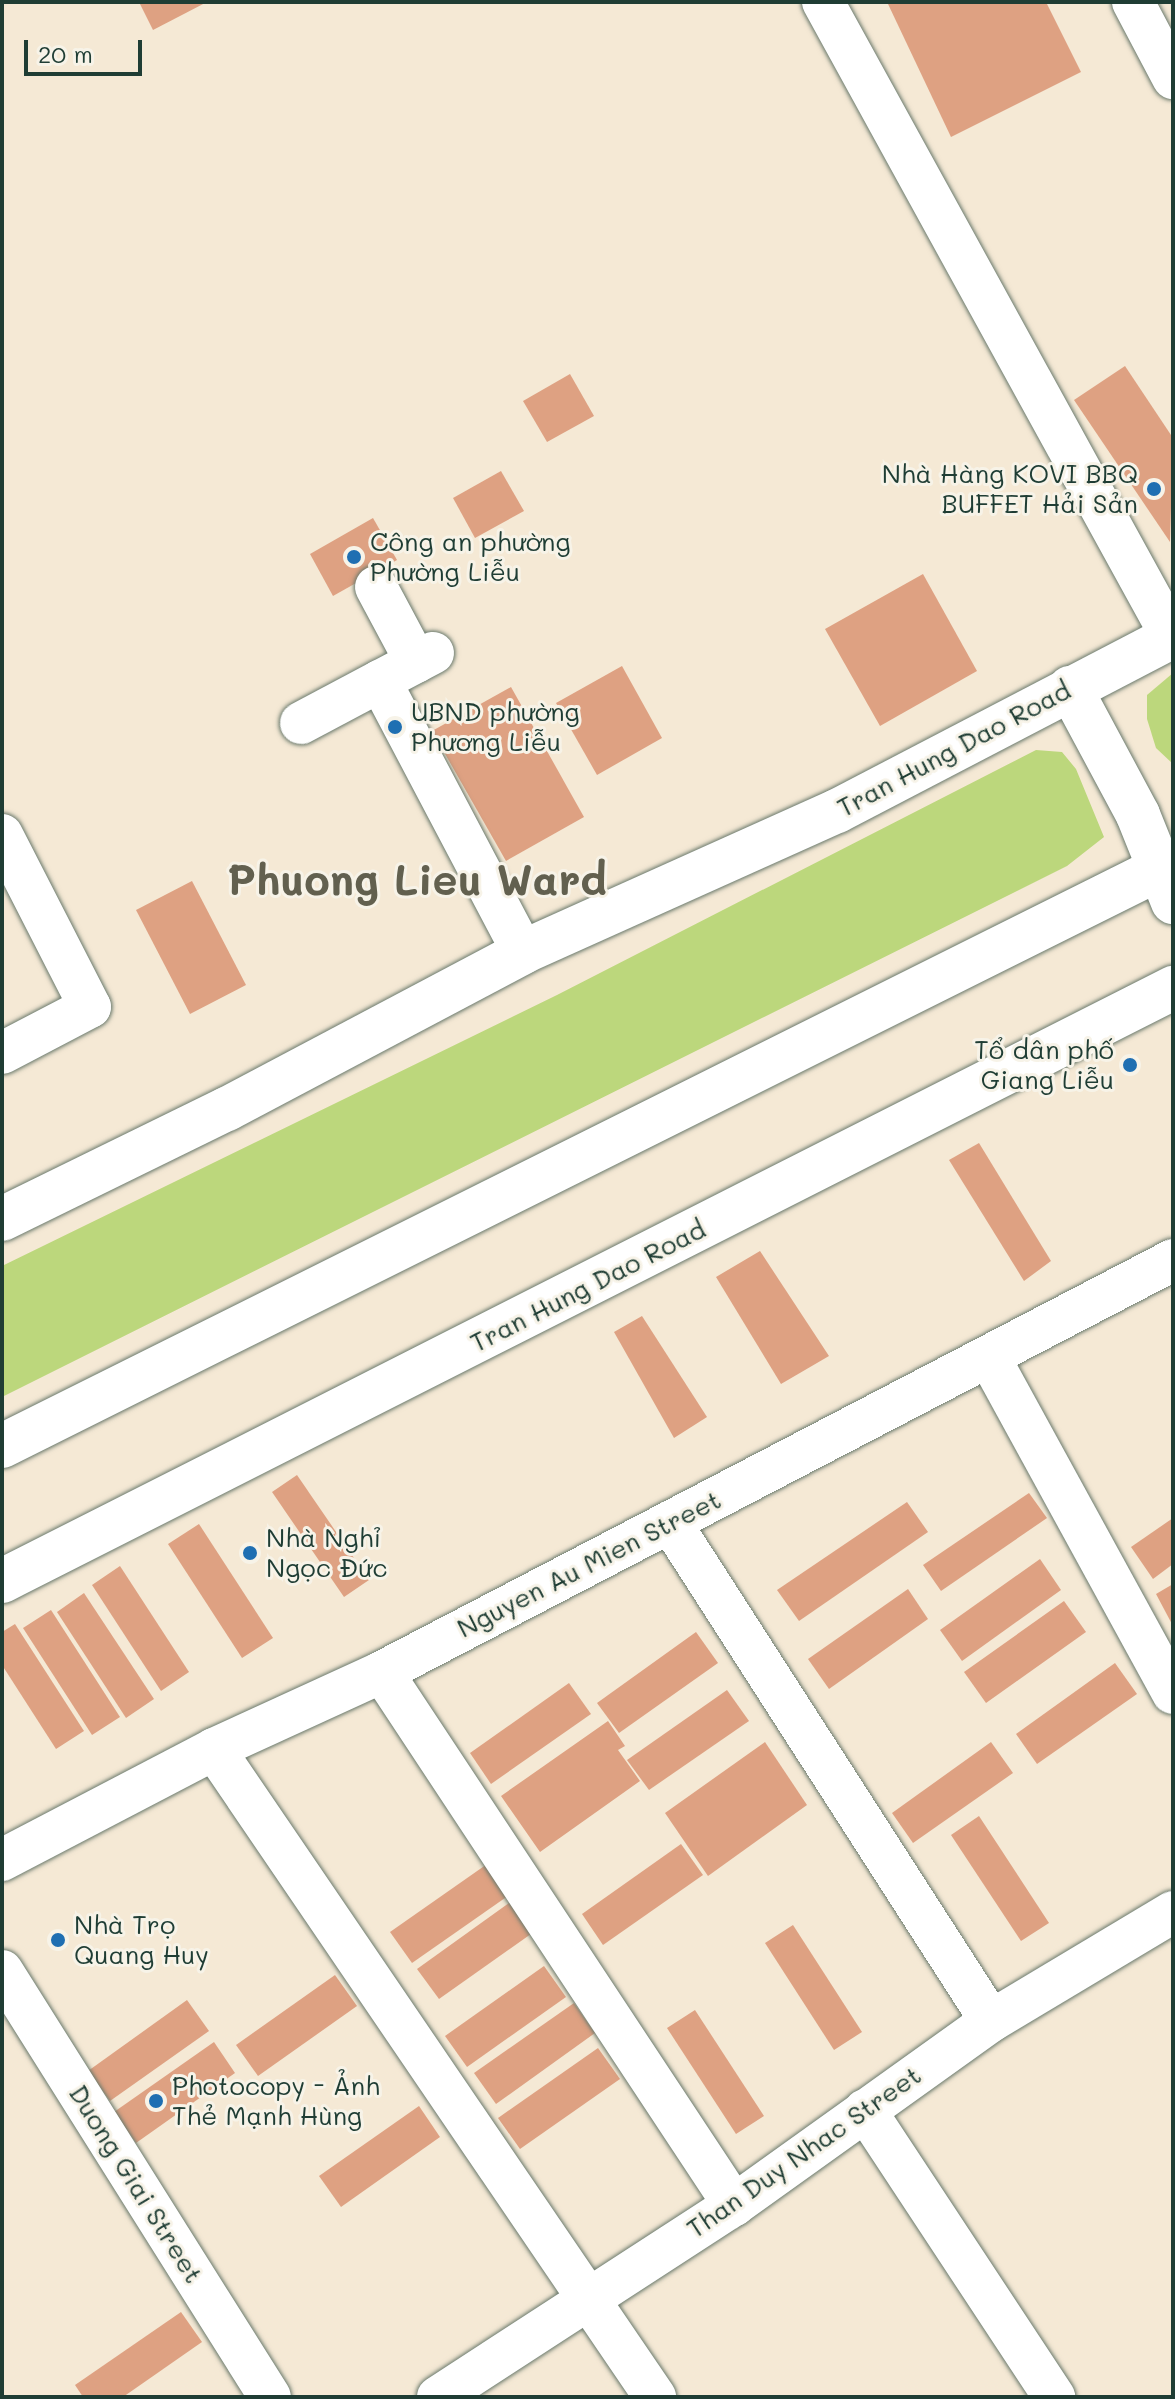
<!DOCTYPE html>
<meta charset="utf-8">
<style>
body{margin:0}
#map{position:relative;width:1175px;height:2399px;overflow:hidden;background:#f5e9d5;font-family:Mali,sans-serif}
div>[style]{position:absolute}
.green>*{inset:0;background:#bcd77c}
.building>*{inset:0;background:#dea182}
.roads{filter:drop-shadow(0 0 2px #6a796c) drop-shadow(0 0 2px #6a796c)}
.minor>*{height:42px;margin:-21px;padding:0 21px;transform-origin:21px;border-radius:21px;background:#fff}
.major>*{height:44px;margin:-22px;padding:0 22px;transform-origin:22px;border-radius:22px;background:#fff}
.highway>*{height:44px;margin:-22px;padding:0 22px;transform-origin:22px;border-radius:22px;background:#fff}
.dots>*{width:22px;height:22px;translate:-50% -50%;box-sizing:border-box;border:4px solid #f7f3e8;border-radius:50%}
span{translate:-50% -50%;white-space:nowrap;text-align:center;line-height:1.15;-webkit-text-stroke:6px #f7f3e8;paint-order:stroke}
.poi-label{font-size:26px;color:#1f3d34}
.right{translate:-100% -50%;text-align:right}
.left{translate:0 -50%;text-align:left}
.street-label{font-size:26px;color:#1f3d34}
.town-label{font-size:42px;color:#62604f;font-weight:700}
.frame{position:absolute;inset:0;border:4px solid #1f3d34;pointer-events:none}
.scale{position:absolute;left:24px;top:40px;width:118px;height:36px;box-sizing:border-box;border:4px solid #1f3d34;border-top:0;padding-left:10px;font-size:24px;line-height:28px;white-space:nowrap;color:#1f3d34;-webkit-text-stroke:6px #f7f3e8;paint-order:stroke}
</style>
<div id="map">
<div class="green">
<i style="clip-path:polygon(1173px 673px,1173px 764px,1156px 748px,1147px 719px,1147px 695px)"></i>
<i style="clip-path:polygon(1036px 750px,1062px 752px,1076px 769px,1104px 837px,1067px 866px,2px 1397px,2px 1266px,557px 995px)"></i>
</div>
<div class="building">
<i style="clip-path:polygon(139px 2px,207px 2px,153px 30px)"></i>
<i style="clip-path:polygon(892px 2px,1046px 2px,1081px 72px,951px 137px,888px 4px)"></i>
<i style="clip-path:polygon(1125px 366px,1173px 438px,1170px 542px,1074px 400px)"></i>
<i style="clip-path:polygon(570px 374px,594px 416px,547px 442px,523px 401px)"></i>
<i style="clip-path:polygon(501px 471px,524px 511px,475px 538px,453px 498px)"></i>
<i style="clip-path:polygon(373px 518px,397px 560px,333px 596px,310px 554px)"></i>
<i style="clip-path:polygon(923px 574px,977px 671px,880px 726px,825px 629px)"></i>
<i style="clip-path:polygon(622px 666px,662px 738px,597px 775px,556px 703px)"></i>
<i style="clip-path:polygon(511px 687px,584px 817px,506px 861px,432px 731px)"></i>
<i style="clip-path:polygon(192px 881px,246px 985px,190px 1014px,136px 910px)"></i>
<i style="clip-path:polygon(979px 1143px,1051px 1261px,1024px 1281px,949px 1160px)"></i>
<i style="clip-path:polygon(760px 1251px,829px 1356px,781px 1384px,716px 1277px)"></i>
<i style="clip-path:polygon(642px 1316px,707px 1417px,674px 1438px,614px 1332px)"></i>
<i style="clip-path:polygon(297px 1475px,369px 1580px,344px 1597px,272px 1492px)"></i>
<i style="clip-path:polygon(1029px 1493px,1047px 1518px,941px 1591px,923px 1565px)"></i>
<i style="clip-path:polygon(907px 1502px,928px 1532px,799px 1621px,777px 1590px)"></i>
<i style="clip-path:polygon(1173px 1518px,1173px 1564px,1153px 1579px,1131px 1547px)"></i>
<i style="clip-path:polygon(199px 1524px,273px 1638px,242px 1658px,168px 1544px)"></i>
<i style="clip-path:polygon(1040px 1559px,1061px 1590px,962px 1661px,940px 1630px)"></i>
<i style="clip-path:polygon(120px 1566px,189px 1672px,161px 1691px,92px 1585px)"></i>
<i style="clip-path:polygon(1173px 1584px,1173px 1626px,1156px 1594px)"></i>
<i style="clip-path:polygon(908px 1589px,928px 1619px,829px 1689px,808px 1659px)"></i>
<i style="clip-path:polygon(84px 1593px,154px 1699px,126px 1718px,57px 1612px)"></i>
<i style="clip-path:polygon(1064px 1601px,1086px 1632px,986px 1703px,964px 1672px)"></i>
<i style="clip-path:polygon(51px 1610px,120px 1717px,92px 1735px,23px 1628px)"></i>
<i style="clip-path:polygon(15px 1624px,84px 1731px,56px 1749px,2px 1665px,2px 1632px)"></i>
<i style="clip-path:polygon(696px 1632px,718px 1663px,619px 1733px,597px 1703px)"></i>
<i style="clip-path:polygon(1115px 1663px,1137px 1694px,1037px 1764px,1016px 1734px)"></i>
<i style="clip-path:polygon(569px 1683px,591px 1714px,491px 1784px,470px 1753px)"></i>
<i style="clip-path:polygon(727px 1690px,749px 1721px,649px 1790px,627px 1760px)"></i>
<i style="clip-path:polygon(608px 1721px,625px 1746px,618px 1750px,640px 1781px,540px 1852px,501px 1796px)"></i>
<i style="clip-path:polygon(765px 1742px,807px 1805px,708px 1876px,665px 1813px)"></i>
<i style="clip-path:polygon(991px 1742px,1013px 1773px,913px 1843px,892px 1813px)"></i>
<i style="clip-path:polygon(979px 1816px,1049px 1923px,1021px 1941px,951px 1835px)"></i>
<i style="clip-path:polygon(681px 1844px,703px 1875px,603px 1945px,582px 1914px)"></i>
<i style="clip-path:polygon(490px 1862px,512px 1893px,412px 1963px,390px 1932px)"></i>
<i style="clip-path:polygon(516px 1898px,538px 1929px,439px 1999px,417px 1969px)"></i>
<i style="clip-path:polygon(793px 1925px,862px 2032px,834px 2050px,765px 1943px)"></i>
<i style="clip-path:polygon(544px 1966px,566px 1997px,467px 2067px,445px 2036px)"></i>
<i style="clip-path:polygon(335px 1975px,357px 2006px,258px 2076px,236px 2045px)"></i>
<i style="clip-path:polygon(187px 2000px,209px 2031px,110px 2101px,88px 2071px)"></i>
<i style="clip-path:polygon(574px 2003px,595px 2033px,496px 2104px,474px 2073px)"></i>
<i style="clip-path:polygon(695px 2010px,764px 2116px,736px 2134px,667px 2028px)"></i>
<i style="clip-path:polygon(214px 2042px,235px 2073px,136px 2143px,114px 2112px)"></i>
<i style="clip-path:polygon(598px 2048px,620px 2079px,520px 2149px,498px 2118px)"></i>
<i style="clip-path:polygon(419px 2106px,440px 2137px,341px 2207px,319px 2176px)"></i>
<i style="clip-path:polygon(181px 2312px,202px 2342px,123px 2397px,83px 2397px,75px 2385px)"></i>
</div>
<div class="roads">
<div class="minor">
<i style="left:823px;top:2px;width:725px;rotate:61.21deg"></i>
<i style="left:1133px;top:2px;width:86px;rotate:62.2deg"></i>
<i style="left:376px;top:587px;width:85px;rotate:61.9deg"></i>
<i style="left:433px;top:653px;width:60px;rotate:152.2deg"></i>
<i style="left:380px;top:681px;width:306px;rotate:62.2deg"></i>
<i style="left:301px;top:723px;width:89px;rotate:-28deg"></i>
<i style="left:2px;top:835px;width:193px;rotate:62.9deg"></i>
<i style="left:90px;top:1007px;width:99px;rotate:152.4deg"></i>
<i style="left:989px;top:1357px;width:383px;rotate:61.3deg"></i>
<i style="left:670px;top:1522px;width:593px;rotate:57.25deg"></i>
<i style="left:382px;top:1672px;width:639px;rotate:56.56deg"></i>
<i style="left:214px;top:1749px;width:784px;rotate:55.76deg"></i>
<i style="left:2px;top:1860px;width:239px;rotate:-27.6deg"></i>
<i style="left:214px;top:1749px;width:185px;rotate:-24.6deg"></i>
<i style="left:382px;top:1672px;width:892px;rotate:-27.51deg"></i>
<i style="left:2px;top:1971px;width:503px;rotate:57.83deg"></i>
<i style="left:865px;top:2110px;width:344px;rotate:56.6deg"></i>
<i style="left:438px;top:2397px;width:353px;rotate:-33deg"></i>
<i style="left:734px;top:2205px;width:316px;rotate:-35.6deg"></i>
<i style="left:991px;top:2021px;width:212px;rotate:-30.9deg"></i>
</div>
<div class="major">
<i style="left:1070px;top:688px;width:144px;rotate:61.8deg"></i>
<i style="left:1138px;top:815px;width:94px;rotate:68.1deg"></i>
<i style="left:2px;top:1219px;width:250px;rotate:-26.1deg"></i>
<i style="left:227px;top:1109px;width:335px;rotate:-27.9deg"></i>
<i style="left:523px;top:952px;width:344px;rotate:-24.2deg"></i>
<i style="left:837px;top:811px;width:379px;rotate:-27.5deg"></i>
<i style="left:2px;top:1581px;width:1313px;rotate:-26.86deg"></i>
</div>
<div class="highway">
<i style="left:2px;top:1446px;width:1309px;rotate:-26.51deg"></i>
</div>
</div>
<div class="dots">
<i style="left:1154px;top:489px;background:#1f6fb2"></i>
<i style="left:354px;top:557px;background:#1f6fb2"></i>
<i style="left:395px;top:727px;background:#1f6fb2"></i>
<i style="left:1130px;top:1065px;background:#1f6fb2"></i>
<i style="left:250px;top:1553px;background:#1f6fb2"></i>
<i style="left:58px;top:1940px;background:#1f6fb2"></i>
<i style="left:156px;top:2101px;background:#1f6fb2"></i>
</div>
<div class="poi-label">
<span class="right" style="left:1138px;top:489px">Nhà Hàng KOVI BBQ<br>BUFFET Hải Sản</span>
<span class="left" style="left:370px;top:557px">Công an phường<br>Phường Liễu</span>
<span class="left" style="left:411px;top:727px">UBND phường<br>Phương Liễu</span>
<span class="right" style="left:1114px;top:1065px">Tổ dân phố<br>Giang Liễu</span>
<span class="left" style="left:266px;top:1553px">Nhà Nghỉ<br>Ngọc Đức</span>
<span class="left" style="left:74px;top:1940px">Nhà Trọ<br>Quang Huy</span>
<span class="left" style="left:172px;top:2101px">Photocopy - Ảnh<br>Thẻ Mạnh Hùng</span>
</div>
<div class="street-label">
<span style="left:954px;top:749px;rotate:-28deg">Tran Hung Dao Road</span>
<span style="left:588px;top:1286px;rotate:-27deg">Tran Hung Dao Road</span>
<span style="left:589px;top:1564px;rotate:-27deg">Nguyen Au Mien Street</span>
<span style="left:804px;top:2152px;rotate:-35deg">Than Duy Nhac Street</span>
<span style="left:136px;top:2184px;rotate:58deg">Duong Giai Street</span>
</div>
<div class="town-label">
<span style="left:417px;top:879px">Phuong Lieu Ward</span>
</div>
<div class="frame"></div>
<div class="scale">20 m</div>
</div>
